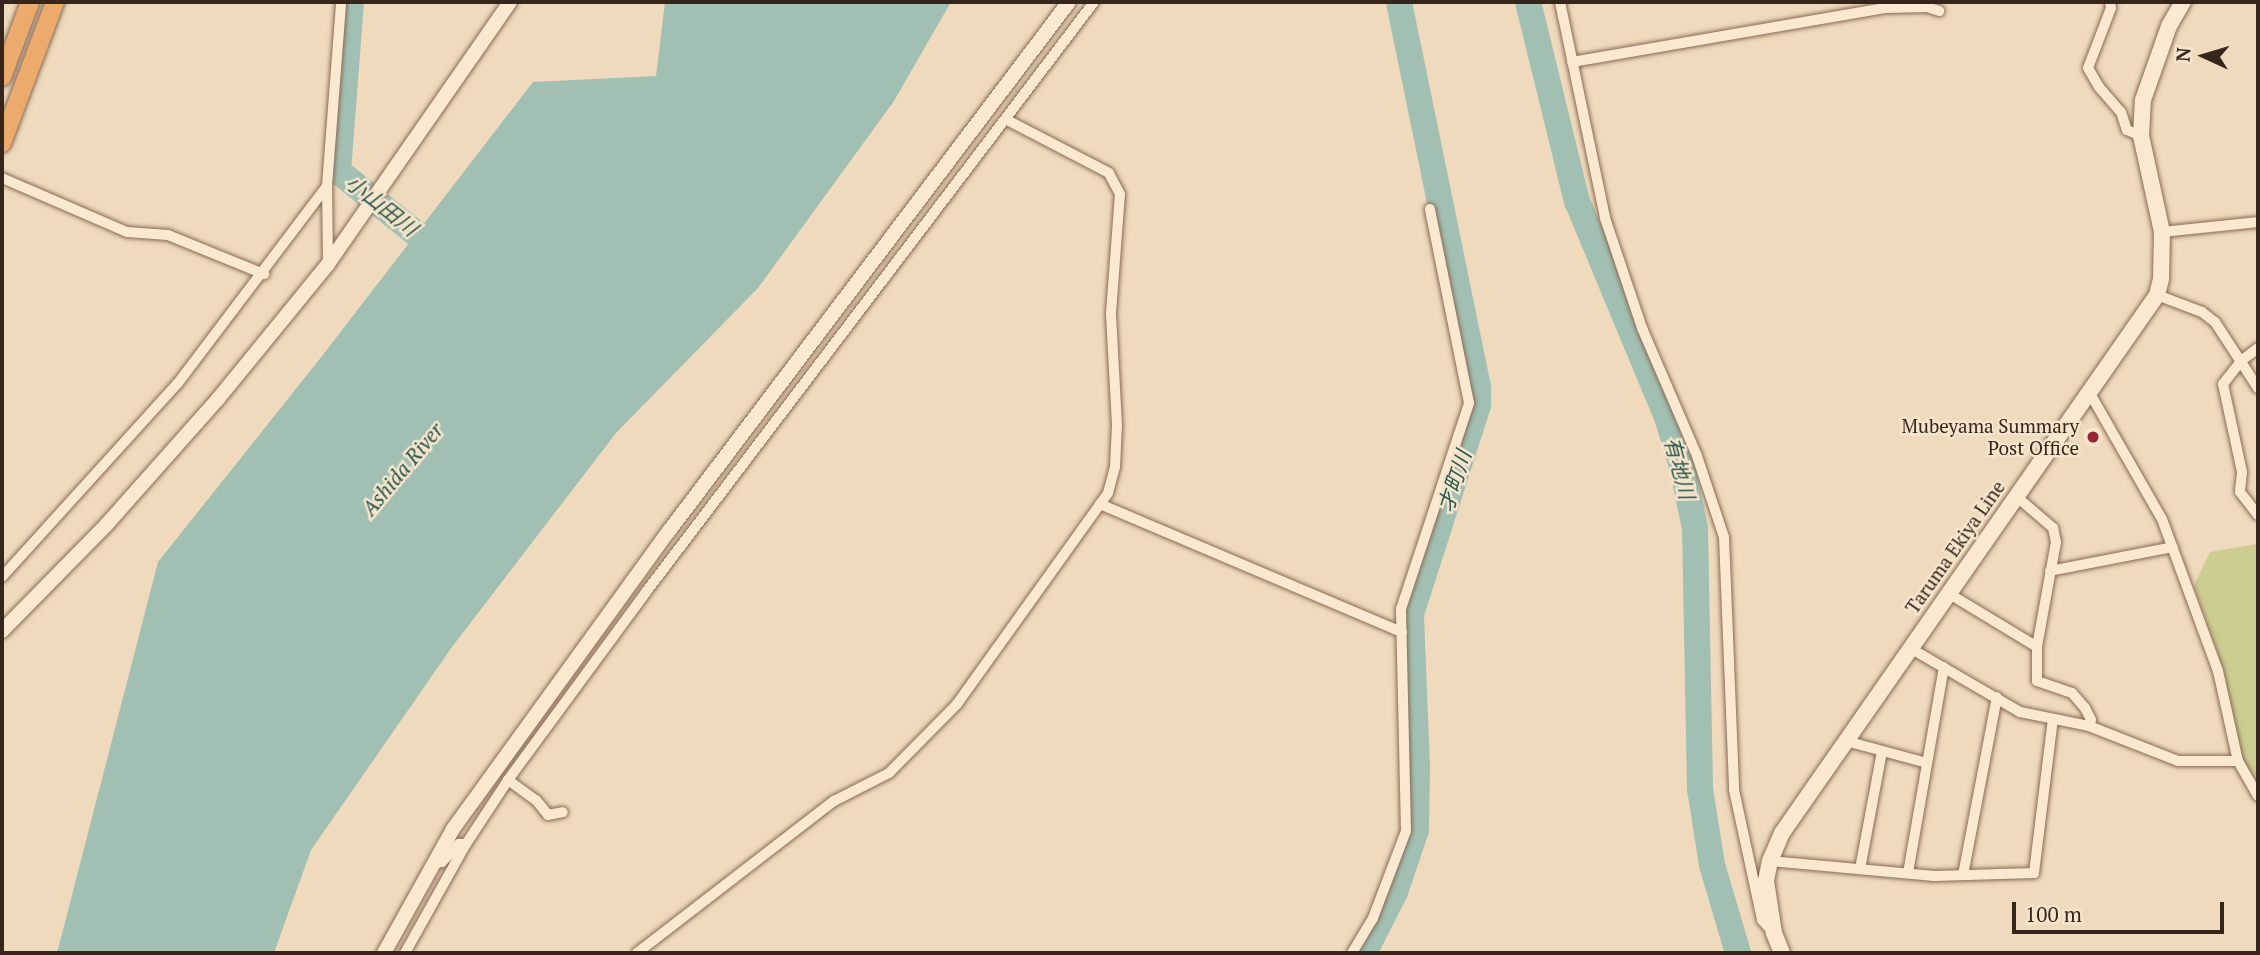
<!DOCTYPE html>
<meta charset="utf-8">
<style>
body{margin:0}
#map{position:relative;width:2260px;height:955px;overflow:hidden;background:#efdabd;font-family:"PT Serif","Noto Sans JP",serif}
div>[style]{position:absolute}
.green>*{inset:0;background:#cdcd91}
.water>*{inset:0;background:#a1c0b3}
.river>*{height:26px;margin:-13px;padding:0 13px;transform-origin:13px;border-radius:13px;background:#a1c0b3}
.roads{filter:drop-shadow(0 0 2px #886a55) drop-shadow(0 0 2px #886a55)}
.minor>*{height:10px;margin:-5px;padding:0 5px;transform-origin:5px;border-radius:5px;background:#fae8d0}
.tertiary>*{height:14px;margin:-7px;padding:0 7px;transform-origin:7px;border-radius:7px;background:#fae8d0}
.secondary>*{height:16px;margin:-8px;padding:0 8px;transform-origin:8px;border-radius:8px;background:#fae8d0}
.trunk>*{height:18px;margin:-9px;padding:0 9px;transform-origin:9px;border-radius:9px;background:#ecab6d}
.dots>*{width:19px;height:19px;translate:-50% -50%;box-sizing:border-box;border:4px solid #f6e5cc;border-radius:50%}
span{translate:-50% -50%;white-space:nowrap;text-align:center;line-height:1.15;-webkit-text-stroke:5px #f6e5cc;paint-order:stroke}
.poi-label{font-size:19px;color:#36251b}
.right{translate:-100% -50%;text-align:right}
.street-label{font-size:19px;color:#36251b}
.water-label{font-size:21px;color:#29574e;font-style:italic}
.frame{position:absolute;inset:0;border:4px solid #36251b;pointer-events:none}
.north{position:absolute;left:2169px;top:21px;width:70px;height:70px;-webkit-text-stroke:5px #f6e5cc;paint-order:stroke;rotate:274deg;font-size:19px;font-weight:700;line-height:28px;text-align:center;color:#36251b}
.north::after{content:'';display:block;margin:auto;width:24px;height:32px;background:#36251b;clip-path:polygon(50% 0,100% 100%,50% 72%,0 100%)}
.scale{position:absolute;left:2012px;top:902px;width:212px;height:32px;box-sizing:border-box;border:4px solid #36251b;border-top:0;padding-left:9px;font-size:21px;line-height:24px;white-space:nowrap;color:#36251b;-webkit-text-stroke:5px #f6e5cc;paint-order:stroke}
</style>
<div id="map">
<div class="green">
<i style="clip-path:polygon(2258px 544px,2258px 787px,2240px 755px,2223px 668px,2194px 585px,2210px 552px)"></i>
</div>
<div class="water">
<i style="clip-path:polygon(665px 2px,951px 2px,894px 101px,758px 288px,616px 433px,452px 647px,311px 850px,274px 953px,57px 953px,158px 562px,322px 356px,533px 82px,656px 76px)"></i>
</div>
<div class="river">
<i style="left:351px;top:2px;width:169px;rotate:94.4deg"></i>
<i style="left:338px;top:171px;width:136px;rotate:38.7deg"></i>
<i style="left:1528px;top:2px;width:205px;rotate:76.2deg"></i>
<i style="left:1577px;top:201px;width:234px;rotate:67.4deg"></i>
<i style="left:1667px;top:417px;width:51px;rotate:73deg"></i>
<i style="left:1682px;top:466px;width:63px;rotate:78.2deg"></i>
<i style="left:1695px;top:528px;width:261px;rotate:88.9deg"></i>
<i style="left:1700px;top:789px;width:77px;rotate:81deg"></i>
<i style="left:1712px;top:865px;width:92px;rotate:73.5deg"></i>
<i style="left:1364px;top:953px;width:68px;rotate:-63.1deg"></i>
<i style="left:1395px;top:892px;width:65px;rotate:-71.3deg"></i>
<i style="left:1416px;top:830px;width:64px;rotate:-89.1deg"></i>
<i style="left:1417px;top:766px;width:152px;rotate:-92.3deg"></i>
<i style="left:1411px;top:614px;width:219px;rotate:-72.2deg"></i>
<i style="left:1478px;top:405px;width:18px;rotate:-90deg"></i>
<i style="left:1478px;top:387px;width:393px;rotate:-101.6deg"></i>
</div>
<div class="roads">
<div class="minor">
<i style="left:1560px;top:2px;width:221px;rotate:78.2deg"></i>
<i style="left:1605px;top:218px;width:116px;rotate:71.4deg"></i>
<i style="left:1642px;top:328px;width:139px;rotate:66.7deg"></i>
<i style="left:1697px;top:456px;width:85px;rotate:71.6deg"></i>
<i style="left:1724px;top:537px;width:253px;rotate:87.7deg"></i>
<i style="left:1734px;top:790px;width:133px;rotate:77.8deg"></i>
<i style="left:1762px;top:920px;width:15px;rotate:48deg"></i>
<i style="left:2110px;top:2px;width:6px;rotate:81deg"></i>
<i style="left:2111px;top:8px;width:64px;rotate:111deg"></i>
<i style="left:2088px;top:68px;width:22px;rotate:60deg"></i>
<i style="left:2099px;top:87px;width:33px;rotate:49deg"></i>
<i style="left:2121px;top:112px;width:19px;rotate:72deg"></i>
<i style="left:2127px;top:130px;width:15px;rotate:23deg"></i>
<i style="left:1572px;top:62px;width:319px;rotate:-9.8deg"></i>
<i style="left:1886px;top:8px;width:41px;rotate:-1.4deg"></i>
<i style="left:1927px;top:7px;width:13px;rotate:18deg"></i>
<i style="left:2px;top:178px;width:136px;rotate:23.4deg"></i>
<i style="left:127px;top:232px;width:41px;rotate:4.2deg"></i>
<i style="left:168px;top:235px;width:104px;rotate:22.1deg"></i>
<i style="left:2162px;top:232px;width:97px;rotate:-5.9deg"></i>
<i style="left:328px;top:264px;width:78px;rotate:-90.7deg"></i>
<i style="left:327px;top:186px;width:185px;rotate:-85.6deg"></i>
<i style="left:2157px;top:295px;width:48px;rotate:20.7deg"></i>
<i style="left:2202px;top:312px;width:16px;rotate:38deg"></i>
<i style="left:2215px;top:322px;width:79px;rotate:56.9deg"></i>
<i style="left:2258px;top:348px;width:21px;rotate:143deg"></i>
<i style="left:2241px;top:361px;width:29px;rotate:128deg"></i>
<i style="left:2223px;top:384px;width:90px;rotate:77.8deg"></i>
<i style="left:2242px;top:472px;width:20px;rotate:96deg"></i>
<i style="left:2240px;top:492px;width:29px;rotate:52deg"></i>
<i style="left:2088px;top:390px;width:149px;rotate:60.2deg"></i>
<i style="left:2162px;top:519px;width:162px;rotate:69.8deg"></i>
<i style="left:2218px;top:671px;width:92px;rotate:77.5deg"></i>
<i style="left:2238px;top:761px;width:40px;rotate:60.3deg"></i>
<i style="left:2017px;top:497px;width:48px;rotate:40.7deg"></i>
<i style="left:2053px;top:528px;width:14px;rotate:78deg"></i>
<i style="left:2056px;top:542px;width:107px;rotate:100.3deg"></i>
<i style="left:1100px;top:504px;width:328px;rotate:23deg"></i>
<i style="left:2050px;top:571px;width:125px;rotate:-11deg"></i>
<i style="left:2px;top:577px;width:262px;rotate:-47.8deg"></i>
<i style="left:178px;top:383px;width:247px;rotate:-52.9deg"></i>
<i style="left:1948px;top:593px;width:104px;rotate:31.2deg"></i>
<i style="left:2037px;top:647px;width:34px;rotate:90deg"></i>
<i style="left:2037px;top:681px;width:37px;rotate:19deg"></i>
<i style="left:2072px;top:693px;width:20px;rotate:49deg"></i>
<i style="left:2085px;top:708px;width:13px;rotate:63deg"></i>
<i style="left:2091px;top:720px;width:6px;rotate:108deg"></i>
<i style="left:1910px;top:648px;width:127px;rotate:30.2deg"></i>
<i style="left:2020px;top:712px;width:70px;rotate:11.5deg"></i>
<i style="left:2089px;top:726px;width:96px;rotate:21.5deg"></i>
<i style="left:2178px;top:761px;width:60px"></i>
<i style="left:1846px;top:741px;width:84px;rotate:15.2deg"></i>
<i style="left:508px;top:780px;width:34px;rotate:36deg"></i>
<i style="left:536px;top:800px;width:19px;rotate:51deg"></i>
<i style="left:548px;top:815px;width:15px;rotate:-11deg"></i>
<i style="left:1770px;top:861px;width:165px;rotate:5.2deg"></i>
<i style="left:1934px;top:876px;width:100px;rotate:-1.7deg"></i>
<i style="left:2034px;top:873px;width:155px;rotate:-83deg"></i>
<i style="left:433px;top:864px;width:9px;rotate:-13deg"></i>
<i style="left:442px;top:862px;width:25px;rotate:-47deg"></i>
<i style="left:459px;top:844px;width:7px"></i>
<i style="left:1860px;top:869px;width:119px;rotate:-79.4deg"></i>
<i style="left:1908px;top:873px;width:209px;rotate:-80.1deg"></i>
<i style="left:1963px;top:875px;width:181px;rotate:-79.2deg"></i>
<i style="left:405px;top:953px;width:125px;rotate:-60.8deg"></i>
<i style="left:466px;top:844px;width:77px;rotate:-56.7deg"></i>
<i style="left:508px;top:780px;width:233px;rotate:-53.7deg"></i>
<i style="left:646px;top:592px;width:741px;rotate:-52.79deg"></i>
<i style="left:637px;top:953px;width:249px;rotate:-37.7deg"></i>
<i style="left:834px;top:801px;width:62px;rotate:-27deg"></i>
<i style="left:889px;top:773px;width:97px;rotate:-45.4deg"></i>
<i style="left:957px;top:704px;width:259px;rotate:-54.4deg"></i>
<i style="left:1108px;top:493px;width:27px;rotate:-75deg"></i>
<i style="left:1115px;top:467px;width:42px;rotate:-87.3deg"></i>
<i style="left:1117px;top:425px;width:112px;rotate:-93.1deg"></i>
<i style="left:1111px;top:313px;width:119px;rotate:-85.7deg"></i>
<i style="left:1120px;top:194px;width:24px;rotate:-118deg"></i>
<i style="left:1109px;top:173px;width:115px;rotate:-152.5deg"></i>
<i style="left:1352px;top:953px;width:41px;rotate:-59deg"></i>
<i style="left:1373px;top:918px;width:93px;rotate:-69.2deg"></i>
<i style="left:1406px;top:831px;width:222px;rotate:-91.3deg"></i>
<i style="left:1401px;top:609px;width:217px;rotate:-71.7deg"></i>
<i style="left:1469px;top:403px;width:198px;rotate:-101.4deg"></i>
</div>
<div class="tertiary">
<i style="left:2px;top:631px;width:150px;rotate:-45.5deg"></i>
<i style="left:107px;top:524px;width:167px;rotate:-48.4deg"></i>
<i style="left:218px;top:399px;width:174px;rotate:-50.8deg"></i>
<i style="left:328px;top:264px;width:319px;rotate:-55.2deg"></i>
<i style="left:384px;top:953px;width:142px;rotate:-60.9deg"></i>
<i style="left:453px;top:829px;width:368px;rotate:-54.1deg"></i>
<i style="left:669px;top:531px;width:663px;rotate:-52.91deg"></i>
</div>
<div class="secondary">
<i style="left:1782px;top:953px;width:22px;rotate:-112deg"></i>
<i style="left:1774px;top:933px;width:53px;rotate:-98.7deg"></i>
<i style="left:1766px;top:881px;width:20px;rotate:-79deg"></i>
<i style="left:1770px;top:861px;width:30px;rotate:-67deg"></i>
<i style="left:1782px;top:833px;width:656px;rotate:-55.12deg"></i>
<i style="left:2157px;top:295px;width:16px;rotate:-76deg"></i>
<i style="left:2161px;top:279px;width:47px;rotate:-88.8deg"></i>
<i style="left:2162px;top:232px;width:98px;rotate:-102.3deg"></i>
<i style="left:2141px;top:136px;width:36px;rotate:-87deg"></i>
<i style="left:2143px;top:100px;width:78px;rotate:-70.6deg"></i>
<i style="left:2169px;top:26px;width:28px;rotate:-60deg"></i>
</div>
<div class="trunk">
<i style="left:2px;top:77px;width:80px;rotate:-69.5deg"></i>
<i style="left:2px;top:143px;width:151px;rotate:-69.4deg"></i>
</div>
</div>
<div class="dots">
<i style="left:2093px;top:437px;background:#992332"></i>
</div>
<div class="poi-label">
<span class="right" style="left:2079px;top:437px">Mubeyama Summary<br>Post Office</span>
</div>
<div class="street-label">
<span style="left:1955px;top:547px;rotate:-55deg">Taruma Ekiya Line</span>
</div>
<div class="water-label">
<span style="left:382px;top:205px;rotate:38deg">小山田川</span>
<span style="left:1680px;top:468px;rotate:75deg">有地川</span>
<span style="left:402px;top:469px;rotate:-50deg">Ashida River</span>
<span style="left:1454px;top:481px;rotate:-72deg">才町川</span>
</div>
<div class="frame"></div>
<div class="north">N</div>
<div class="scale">100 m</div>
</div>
